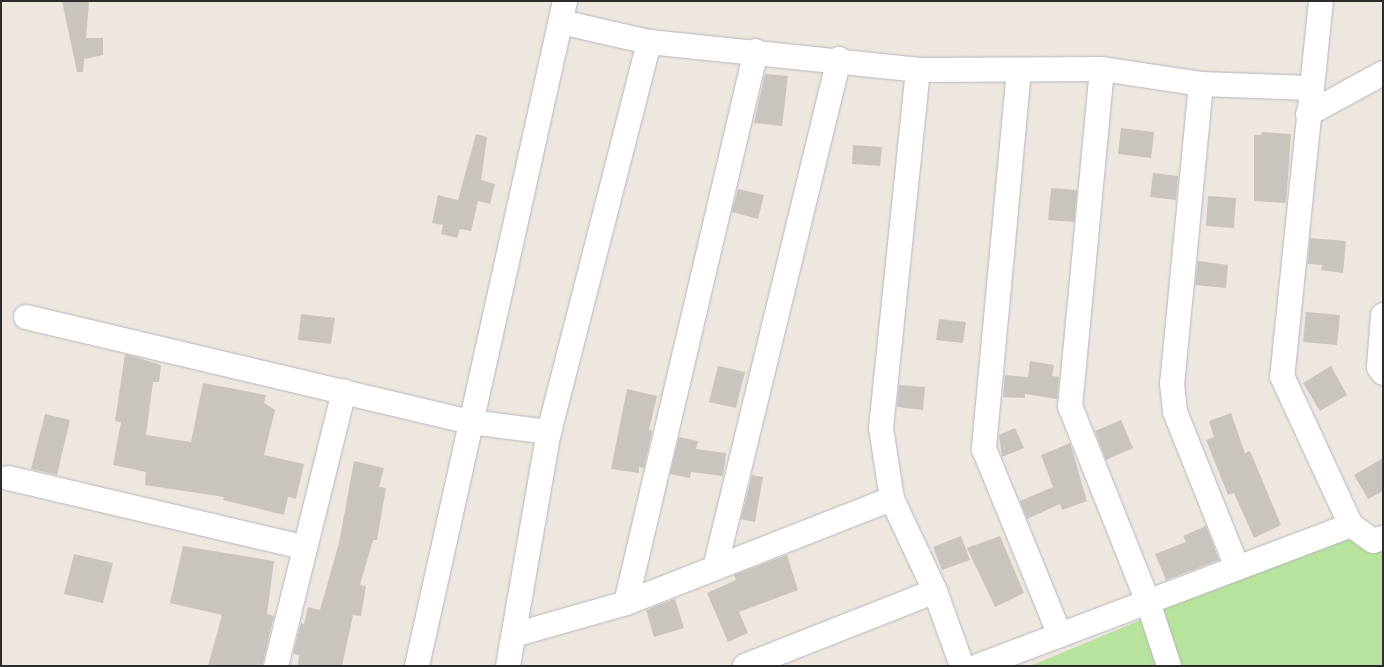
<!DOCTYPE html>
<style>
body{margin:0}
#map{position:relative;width:1384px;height:667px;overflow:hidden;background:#eee7df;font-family:"IBM Plex Sans",sans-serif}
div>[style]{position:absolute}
.green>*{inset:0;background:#b8e39c}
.building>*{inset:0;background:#c9c4be}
.roads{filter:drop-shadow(0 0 1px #b2b6bf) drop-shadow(0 0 1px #b2b6bf)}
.minor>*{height:24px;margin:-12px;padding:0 12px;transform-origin:12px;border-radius:12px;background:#fff}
span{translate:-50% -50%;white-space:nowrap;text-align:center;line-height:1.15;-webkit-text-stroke:5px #fff;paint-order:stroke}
.frame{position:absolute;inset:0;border:2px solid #2c2c2c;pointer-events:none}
</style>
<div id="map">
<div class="green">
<i style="clip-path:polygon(1351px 528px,1383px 546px,1383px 666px,1170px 666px,1150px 601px)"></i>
<i style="clip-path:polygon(1148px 617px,1166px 666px,1030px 666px)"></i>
</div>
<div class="building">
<i style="clip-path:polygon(62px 1px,89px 1px,86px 38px,103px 38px,103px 55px,84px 59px,83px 72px,77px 72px)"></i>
<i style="clip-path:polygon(765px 74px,788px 76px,782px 126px,754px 123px)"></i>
<i style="clip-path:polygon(1121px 128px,1154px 132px,1151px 158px,1118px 154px)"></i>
<i style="clip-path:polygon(1262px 132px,1291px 134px,1286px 203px,1254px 201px,1254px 135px,1261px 135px)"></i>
<i style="clip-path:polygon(476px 134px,487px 137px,481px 180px,495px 184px,490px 204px,478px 201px,471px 231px,460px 229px,457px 238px,441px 234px,443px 225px,432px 223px,438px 195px,458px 200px)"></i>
<i style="clip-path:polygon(853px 145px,882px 147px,880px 166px,852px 164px)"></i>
<i style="clip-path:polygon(1153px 173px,1178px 176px,1176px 200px,1150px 197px)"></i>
<i style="clip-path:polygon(1051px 188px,1077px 190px,1074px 222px,1048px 220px)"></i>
<i style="clip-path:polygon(738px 189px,764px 195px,758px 219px,732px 212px)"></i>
<i style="clip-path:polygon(1208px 196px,1236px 198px,1234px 228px,1206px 226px)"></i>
<i style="clip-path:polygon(1310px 238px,1346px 241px,1343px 273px,1321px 270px,1322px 265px,1308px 264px)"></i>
<i style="clip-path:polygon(1198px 261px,1228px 265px,1226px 288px,1195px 285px)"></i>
<i style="clip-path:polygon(1306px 312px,1340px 315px,1337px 345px,1303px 342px)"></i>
<i style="clip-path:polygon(301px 314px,335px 318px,331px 344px,298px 340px)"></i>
<i style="clip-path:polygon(939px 319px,966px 322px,963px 343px,936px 340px)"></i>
<i style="clip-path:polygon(125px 354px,161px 365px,159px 382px,153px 382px,146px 435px,191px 442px,203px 383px,266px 395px,264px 403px,275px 410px,264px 455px,304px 464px,296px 499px,288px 497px,284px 515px,223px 500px,224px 497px,145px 485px,146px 472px,113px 465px,121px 422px,115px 421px)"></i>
<i style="clip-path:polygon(1030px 361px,1054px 365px,1052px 376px,1059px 377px,1057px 399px,1025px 394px,1025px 398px,1003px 397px,1005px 375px,1028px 377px)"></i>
<i style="clip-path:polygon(718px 366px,745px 372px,736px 408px,709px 402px)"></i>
<i style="clip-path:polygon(1331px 366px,1347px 395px,1320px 411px,1303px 383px)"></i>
<i style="clip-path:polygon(899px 385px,925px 387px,923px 410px,897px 407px)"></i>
<i style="clip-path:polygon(627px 389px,657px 396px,649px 430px,652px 431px,644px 468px,639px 467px,639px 473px,611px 469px)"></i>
<i style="clip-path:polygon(1231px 413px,1245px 453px,1250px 451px,1281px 525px,1254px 538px,1234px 493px,1228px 495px,1206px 440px,1214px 437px,1209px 421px)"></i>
<i style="clip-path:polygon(45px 414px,70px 420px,57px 475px,31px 469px)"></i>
<i style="clip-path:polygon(1121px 420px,1133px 448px,1106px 460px,1095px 431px)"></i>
<i style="clip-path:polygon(1015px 428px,1024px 448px,1002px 457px,999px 435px)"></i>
<i style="clip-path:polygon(679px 437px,698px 441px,696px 449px,726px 453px,723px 476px,691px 472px,690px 478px,670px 474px)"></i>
<i style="clip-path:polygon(1070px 443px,1087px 501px,1062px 510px,1060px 504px,1027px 519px,1020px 501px,1053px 487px,1041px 455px)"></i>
<i style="clip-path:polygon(1383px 458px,1383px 491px,1368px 499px,1354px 475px)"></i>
<i style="clip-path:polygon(354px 461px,384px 468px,379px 487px,386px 488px,377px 540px,373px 540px,360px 585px,366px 586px,361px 616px,353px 615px,342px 666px,298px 666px,299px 655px,293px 654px,301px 623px,304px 624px,308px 607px,320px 610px,339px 543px)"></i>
<i style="clip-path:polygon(752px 475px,763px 477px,755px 522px,741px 519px)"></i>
<i style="clip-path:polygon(1206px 526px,1219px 560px,1166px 580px,1155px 554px,1186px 542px,1183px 536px)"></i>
<i style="clip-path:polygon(961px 536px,970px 560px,942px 570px,933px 547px)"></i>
<i style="clip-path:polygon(1000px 536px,1024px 593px,995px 607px,967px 548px)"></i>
<i style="clip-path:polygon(183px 546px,274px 561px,267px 614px,274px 616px,262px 666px,208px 666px,222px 615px,170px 603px)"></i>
<i style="clip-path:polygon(74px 554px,113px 563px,103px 603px,64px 594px)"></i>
<i style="clip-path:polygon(787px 555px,798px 590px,739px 612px,748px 633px,728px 642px,707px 593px,736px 580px,734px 575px)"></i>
<i style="clip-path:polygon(675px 599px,684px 628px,654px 637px,646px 610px)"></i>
</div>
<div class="roads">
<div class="minor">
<i style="left:1321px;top:1px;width:377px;rotate:95.9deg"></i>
<i style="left:1282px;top:376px;width:164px;rotate:65.2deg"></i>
<i style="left:561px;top:22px;width:90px;rotate:12.8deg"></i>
<i style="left:649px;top:42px;width:270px;rotate:5.9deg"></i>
<i style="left:918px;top:70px;width:184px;rotate:-0.3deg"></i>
<i style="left:1102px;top:69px;width:100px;rotate:8.6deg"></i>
<i style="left:1201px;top:84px;width:109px;rotate:2.1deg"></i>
<i style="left:1102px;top:69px;width:339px;rotate:95.4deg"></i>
<i style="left:1070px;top:406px;width:211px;rotate:68.3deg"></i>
<i style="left:1148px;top:602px;width:67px;rotate:71.8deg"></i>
<i style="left:918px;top:70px;width:360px;rotate:95.9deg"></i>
<i style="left:881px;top:428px;width:72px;rotate:81.2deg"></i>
<i style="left:892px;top:499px;width:102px;rotate:64.9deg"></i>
<i style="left:935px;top:591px;width:80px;rotate:70.2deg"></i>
<i style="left:1019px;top:70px;width:381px;rotate:95.3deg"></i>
<i style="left:984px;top:449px;width:201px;rotate:67.8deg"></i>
<i style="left:1201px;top:84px;width:300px;rotate:95.5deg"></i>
<i style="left:1172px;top:383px;width:29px;rotate:84deg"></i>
<i style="left:1175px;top:412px;width:167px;rotate:68.2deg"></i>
<i style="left:1308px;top:114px;width:85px;rotate:-28.7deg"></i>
<i style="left:1383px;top:315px;width:52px;rotate:94.4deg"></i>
<i style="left:1379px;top:367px;width:7px;rotate:56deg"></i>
<i style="left:26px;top:317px;width:457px;rotate:13.3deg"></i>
<i style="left:471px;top:422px;width:79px;rotate:7.3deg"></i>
<i style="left:8px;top:478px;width:303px;rotate:13.2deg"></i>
<i style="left:715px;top:568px;width:524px;rotate:-76.31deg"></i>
<i style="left:626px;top:603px;width:567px;rotate:-76.75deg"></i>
<i style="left:514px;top:635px;width:116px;rotate:-15.9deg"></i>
<i style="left:626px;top:603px;width:286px;rotate:-21.4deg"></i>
<i style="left:276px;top:666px;width:283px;rotate:-76.1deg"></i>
<i style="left:417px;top:666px;width:681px;rotate:-77.45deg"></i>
<i style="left:508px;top:666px;width:238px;rotate:-80.1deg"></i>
<i style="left:549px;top:432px;width:403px;rotate:-75.6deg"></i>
<i style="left:745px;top:666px;width:204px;rotate:-21.5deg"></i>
<i style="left:978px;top:666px;width:399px;rotate:-20.7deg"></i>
<i style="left:1351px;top:525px;width:27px;rotate:36deg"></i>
<i style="left:1373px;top:541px;width:10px;rotate:-17deg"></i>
</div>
</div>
<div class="frame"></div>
</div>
